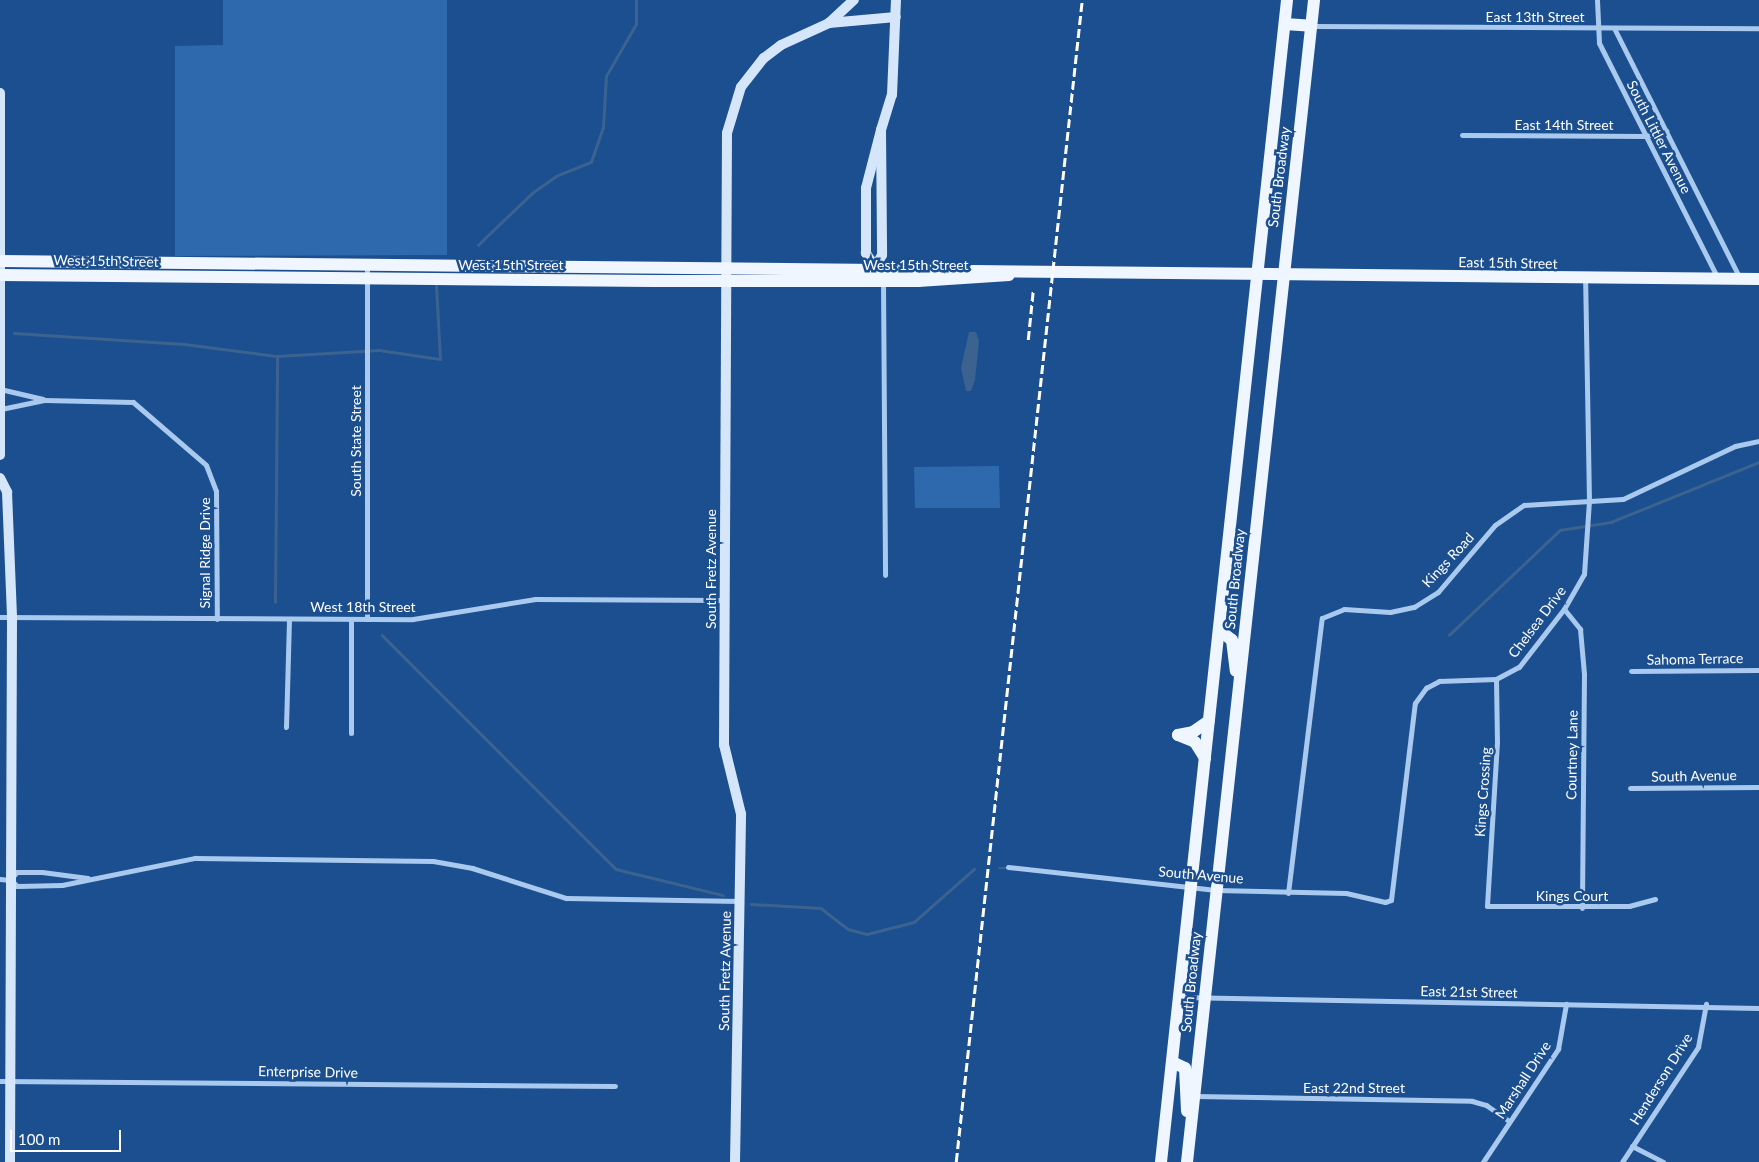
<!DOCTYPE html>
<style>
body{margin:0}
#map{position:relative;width:1759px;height:1162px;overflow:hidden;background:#1b4f8f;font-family:Lato,sans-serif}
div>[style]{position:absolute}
.green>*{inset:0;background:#2e69ad}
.water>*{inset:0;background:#3c6290}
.stream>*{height:2.5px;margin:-1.25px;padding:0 1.25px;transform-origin:1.25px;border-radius:1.25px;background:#3c6290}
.street>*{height:5px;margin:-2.5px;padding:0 2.5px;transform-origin:2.5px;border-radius:2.5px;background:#a9c9ee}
.secondary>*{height:10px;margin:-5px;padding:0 5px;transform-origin:5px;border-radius:5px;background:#d6e6fa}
.primary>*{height:12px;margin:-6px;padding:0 6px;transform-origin:6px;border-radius:6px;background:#f0f6ff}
.rail>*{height:2.5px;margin-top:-1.25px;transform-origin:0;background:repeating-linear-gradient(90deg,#fff 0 9px,transparent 0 13px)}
span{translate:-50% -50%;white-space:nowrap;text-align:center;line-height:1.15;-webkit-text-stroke:5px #1b4f8f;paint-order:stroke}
.street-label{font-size:14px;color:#fff}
.scale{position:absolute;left:10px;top:1130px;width:111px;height:22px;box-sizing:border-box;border:2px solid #fff;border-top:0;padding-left:6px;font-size:15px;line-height:18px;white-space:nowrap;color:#fff;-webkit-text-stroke:4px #1b4f8f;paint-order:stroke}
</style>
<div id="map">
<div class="green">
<i style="clip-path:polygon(223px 0,447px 0,447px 255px,175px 256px,175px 46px,223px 45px)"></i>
<i style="clip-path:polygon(999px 466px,1000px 508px,915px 508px,914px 467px)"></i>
</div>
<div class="water">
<i style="clip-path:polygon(969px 332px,976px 332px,979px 341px,975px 380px,971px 391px,966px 391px,961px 368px)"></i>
</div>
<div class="stream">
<i style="left:478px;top:245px;width:75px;rotate:-43.9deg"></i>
<i style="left:532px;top:193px;width:29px;rotate:-35deg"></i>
<i style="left:556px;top:176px;width:38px;rotate:-22deg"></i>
<i style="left:591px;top:162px;width:36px;rotate:-71deg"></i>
<i style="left:603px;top:128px;width:52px;rotate:-86.7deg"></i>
<i style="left:606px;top:76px;width:60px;rotate:-60deg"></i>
<i style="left:636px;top:24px;width:24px;rotate:-90deg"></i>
<i style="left:14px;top:333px;width:170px;rotate:3.7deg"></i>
<i style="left:184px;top:344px;width:94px;rotate:7.4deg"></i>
<i style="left:277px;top:356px;width:102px;rotate:-3.4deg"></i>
<i style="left:379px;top:350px;width:62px;rotate:8.4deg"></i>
<i style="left:440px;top:359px;width:73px;rotate:-93.1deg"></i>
<i style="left:275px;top:602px;width:246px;rotate:-89.5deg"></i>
<i style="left:382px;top:635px;width:331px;rotate:45deg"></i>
<i style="left:616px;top:869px;width:110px;rotate:13.7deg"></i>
<i style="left:1449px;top:635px;width:153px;rotate:-43.4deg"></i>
<i style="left:1560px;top:530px;width:52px;rotate:-8.9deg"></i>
<i style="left:1611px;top:522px;width:160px;rotate:-22.1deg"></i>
<i style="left:999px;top:868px;width:8px"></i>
<i style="left:751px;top:904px;width:70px;rotate:3.3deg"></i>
<i style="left:821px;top:908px;width:34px;rotate:38deg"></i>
<i style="left:848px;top:929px;width:20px;rotate:15deg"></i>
<i style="left:867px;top:934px;width:49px;rotate:-14.3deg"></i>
<i style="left:914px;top:922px;width:80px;rotate:-41.5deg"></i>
</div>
<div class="street">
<i style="left:1597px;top:0;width:43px;rotate:87.3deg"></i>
<i style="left:1599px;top:43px;width:262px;rotate:63.2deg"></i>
<i style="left:1312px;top:26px;width:447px;rotate:0.3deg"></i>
<i style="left:1614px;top:28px;width:279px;rotate:63.3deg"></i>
<i style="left:1462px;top:135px;width:184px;rotate:0.3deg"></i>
<i style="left:1646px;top:136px;width:21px;rotate:-14deg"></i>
<i style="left:367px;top:265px;width:354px;rotate:90deg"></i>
<i style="left:883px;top:281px;width:294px;rotate:89.6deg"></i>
<i style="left:0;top:389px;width:44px;rotate:13.1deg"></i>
<i style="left:1px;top:409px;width:44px;rotate:-11.8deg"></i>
<i style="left:44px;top:400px;width:89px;rotate:1.3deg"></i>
<i style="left:133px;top:402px;width:96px;rotate:40.8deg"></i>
<i style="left:206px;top:465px;width:28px;rotate:69deg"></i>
<i style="left:216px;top:491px;width:128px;rotate:89.6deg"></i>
<i style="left:1564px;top:609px;width:26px;rotate:51deg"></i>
<i style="left:1580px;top:629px;width:45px;rotate:84.9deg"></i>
<i style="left:1584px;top:674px;width:234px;rotate:90.5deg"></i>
<i style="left:0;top:617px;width:413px;rotate:0.3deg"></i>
<i style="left:413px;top:619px;width:124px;rotate:-9.3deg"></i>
<i style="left:535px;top:599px;width:189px;rotate:0.3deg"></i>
<i style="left:351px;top:619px;width:114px;rotate:90deg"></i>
<i style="left:1631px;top:671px;width:128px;rotate:-0.4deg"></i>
<i style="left:1496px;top:679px;width:63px;rotate:89.1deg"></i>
<i style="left:1497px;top:742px;width:164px;rotate:93.5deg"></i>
<i style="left:1487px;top:906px;width:142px"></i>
<i style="left:1629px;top:906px;width:27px;rotate:-15deg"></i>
<i style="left:286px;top:727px;width:108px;rotate:-88.4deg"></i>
<i style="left:1630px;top:788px;width:129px;rotate:-0.4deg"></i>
<i style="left:1008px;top:867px;width:209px;rotate:6.3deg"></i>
<i style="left:1216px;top:890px;width:130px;rotate:1.3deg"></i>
<i style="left:1346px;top:893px;width:40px;rotate:13deg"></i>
<i style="left:1385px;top:902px;width:6px;rotate:-18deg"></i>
<i style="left:1391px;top:900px;width:198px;rotate:-83.1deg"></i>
<i style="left:1415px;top:703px;width:19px;rotate:-54deg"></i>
<i style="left:1426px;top:688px;width:15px;rotate:-28deg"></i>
<i style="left:1439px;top:681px;width:57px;rotate:-2deg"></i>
<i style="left:1496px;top:679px;width:26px;rotate:-28deg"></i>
<i style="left:1519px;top:667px;width:73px;rotate:-52.2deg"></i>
<i style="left:1564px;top:609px;width:40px;rotate:-60.3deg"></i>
<i style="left:1584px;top:574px;width:73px;rotate:-86.1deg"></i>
<i style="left:1589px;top:501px;width:222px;rotate:-91deg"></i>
<i style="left:12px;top:877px;width:7px;rotate:-45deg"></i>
<i style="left:17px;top:872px;width:25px"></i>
<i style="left:42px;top:872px;width:46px;rotate:7.4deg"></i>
<i style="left:0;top:879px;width:10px;rotate:6deg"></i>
<i style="left:12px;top:881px;width:7px;rotate:45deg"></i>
<i style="left:17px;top:886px;width:45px;rotate:-1.3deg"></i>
<i style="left:62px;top:885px;width:136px;rotate:-11.5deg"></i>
<i style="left:195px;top:858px;width:238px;rotate:0.7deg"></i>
<i style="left:433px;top:861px;width:40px;rotate:10deg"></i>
<i style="left:472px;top:868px;width:99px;rotate:17.7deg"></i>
<i style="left:566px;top:898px;width:174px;rotate:1deg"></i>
<i style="left:1288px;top:893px;width:277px;rotate:-83deg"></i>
<i style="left:1322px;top:618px;width:24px;rotate:-22deg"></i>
<i style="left:1344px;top:609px;width:46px;rotate:3.7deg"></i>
<i style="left:1390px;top:612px;width:25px;rotate:-12deg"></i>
<i style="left:1414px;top:607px;width:28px;rotate:-32deg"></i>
<i style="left:1438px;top:592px;width:88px;rotate:-49.6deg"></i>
<i style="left:1495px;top:525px;width:35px;rotate:-35deg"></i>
<i style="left:1524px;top:505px;width:99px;rotate:-3.5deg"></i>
<i style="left:1623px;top:499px;width:124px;rotate:-25.3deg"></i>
<i style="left:1735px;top:446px;width:25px;rotate:-12deg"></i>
<i style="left:1179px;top:997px;width:580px;rotate:1.09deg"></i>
<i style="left:0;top:1081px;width:615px;rotate:0.47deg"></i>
<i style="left:1195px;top:1096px;width:277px;rotate:1deg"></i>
<i style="left:1472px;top:1101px;width:15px;rotate:16deg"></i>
<i style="left:1486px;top:1105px;width:28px;rotate:35deg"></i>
<i style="left:1632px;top:1146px;width:35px;rotate:27deg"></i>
<i style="left:1483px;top:1162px;width:136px;rotate:-56.4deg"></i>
<i style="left:1558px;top:1049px;width:46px;rotate:-79.9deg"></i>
<i style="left:1622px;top:1162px;width:138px;rotate:-56.5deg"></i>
<i style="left:1698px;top:1047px;width:44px;rotate:-79.5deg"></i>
</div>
<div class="secondary">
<i style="left:829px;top:23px;width:34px;rotate:-43deg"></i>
<i style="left:0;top:93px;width:362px;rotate:90deg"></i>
<i style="left:881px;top:130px;width:125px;rotate:89.5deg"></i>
<i style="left:882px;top:255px;width:14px;rotate:120deg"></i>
<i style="left:875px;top:267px;width:17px;rotate:-123deg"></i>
<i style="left:866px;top:253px;width:65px;rotate:-90deg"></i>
<i style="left:866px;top:188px;width:60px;rotate:-75.5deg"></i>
<i style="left:881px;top:130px;width:37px;rotate:-73deg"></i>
<i style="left:892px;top:95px;width:95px;rotate:-87.6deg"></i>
<i style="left:0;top:478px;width:16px;rotate:63deg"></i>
<i style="left:7px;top:492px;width:125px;rotate:87.7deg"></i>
<i style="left:12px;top:617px;width:545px;rotate:90.21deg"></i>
<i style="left:735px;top:1162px;width:348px;rotate:-89deg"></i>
<i style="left:741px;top:814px;width:71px;rotate:-103.8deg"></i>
<i style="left:724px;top:745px;width:612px;rotate:-89.72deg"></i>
<i style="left:727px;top:133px;width:48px;rotate:-73.1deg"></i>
<i style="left:741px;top:87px;width:37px;rotate:-52deg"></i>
<i style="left:764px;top:58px;width:21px;rotate:-37deg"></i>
<i style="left:781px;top:45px;width:53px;rotate:-24.6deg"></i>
<i style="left:829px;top:23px;width:67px;rotate:-5.1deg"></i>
</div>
<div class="primary">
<i style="left:1285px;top:24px;width:26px;rotate:4deg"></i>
<i style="left:0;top:261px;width:1759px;rotate:0.59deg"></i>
<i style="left:0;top:275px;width:654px;rotate:0.53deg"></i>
<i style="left:654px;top:281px;width:264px"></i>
<i style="left:918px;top:281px;width:91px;rotate:-3.8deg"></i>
<i style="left:1219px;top:630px;width:16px;rotate:38deg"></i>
<i style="left:1232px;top:640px;width:31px;rotate:83deg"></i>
<i style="left:1178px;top:735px;width:18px;rotate:22deg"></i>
<i style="left:1195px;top:742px;width:19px;rotate:58deg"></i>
<i style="left:1178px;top:735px;width:15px;rotate:-11deg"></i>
<i style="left:1193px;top:732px;width:19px;rotate:-35deg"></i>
<i style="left:1172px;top:1062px;width:14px;rotate:25deg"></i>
<i style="left:1185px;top:1068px;width:43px;rotate:87.3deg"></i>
<i style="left:1161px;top:1162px;width:1169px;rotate:-83.81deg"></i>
<i style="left:1187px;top:1162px;width:1169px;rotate:-83.76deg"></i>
</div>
<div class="rail">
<i style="left:1028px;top:340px;width:49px;rotate:-84.2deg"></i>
<i style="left:956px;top:1162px;width:1169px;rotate:-83.81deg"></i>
</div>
<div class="street-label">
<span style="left:1535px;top:17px">East 13th Street</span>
<span style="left:1564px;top:125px">East 14th Street</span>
<span style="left:1659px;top:137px;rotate:63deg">South Littler Avenue</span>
<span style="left:1279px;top:177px;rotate:-83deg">South Broadway</span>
<span style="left:106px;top:261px;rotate:1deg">West 15th Street</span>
<span style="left:1508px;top:263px;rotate:1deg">East 15th Street</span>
<span style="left:511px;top:265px">West 15th Street</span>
<span style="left:916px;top:265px">West 15th Street</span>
<span style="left:356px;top:441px;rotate:-90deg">South State Street</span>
<span style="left:205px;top:553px;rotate:-90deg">Signal Ridge Drive</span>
<span style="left:1448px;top:560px;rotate:-47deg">Kings Road</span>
<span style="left:711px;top:569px;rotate:-90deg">South Fretz Avenue</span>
<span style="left:1235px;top:579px;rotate:-84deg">South Broadway</span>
<span style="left:363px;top:607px">West 18th Street</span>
<span style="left:1537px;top:622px;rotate:-53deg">Chelsea Drive</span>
<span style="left:1695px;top:659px;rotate:-1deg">Sahoma Terrace</span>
<span style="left:1572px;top:755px;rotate:-89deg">Courtney Lane</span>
<span style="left:1694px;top:776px;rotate:-1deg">South Avenue</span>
<span style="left:1483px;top:792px;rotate:-86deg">Kings Crossing</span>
<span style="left:1201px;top:875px;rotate:5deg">South Avenue</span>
<span style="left:1572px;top:896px">Kings Court</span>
<span style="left:725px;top:971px;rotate:-89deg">South Fretz Avenue</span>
<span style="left:1191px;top:982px;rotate:-84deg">South Broadway</span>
<span style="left:1469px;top:992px;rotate:1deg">East 21st Street</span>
<span style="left:308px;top:1072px;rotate:1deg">Enterprise Drive</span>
<span style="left:1661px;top:1079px;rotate:-58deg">Henderson Drive</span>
<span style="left:1523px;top:1080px;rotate:-57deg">Marshall Drive</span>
<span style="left:1354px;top:1088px">East 22nd Street</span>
</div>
<div class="scale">100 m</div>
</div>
